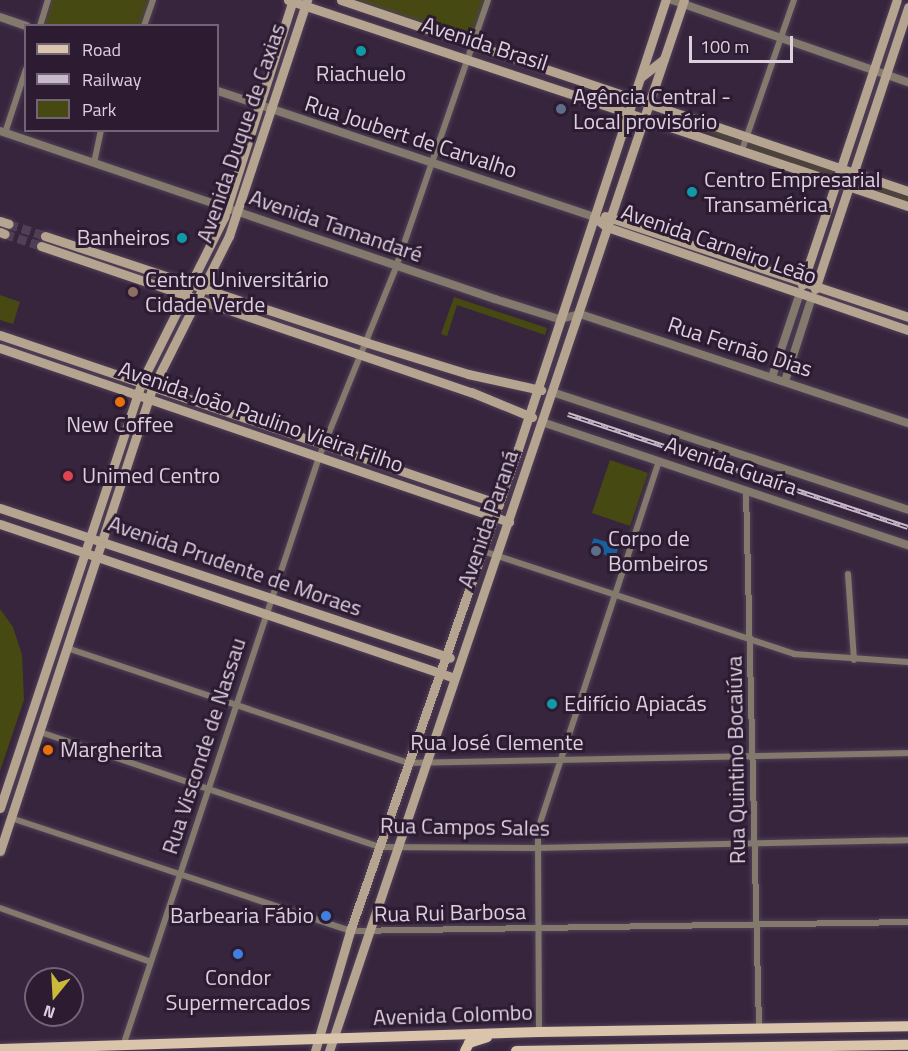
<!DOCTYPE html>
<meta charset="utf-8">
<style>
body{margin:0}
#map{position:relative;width:908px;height:1051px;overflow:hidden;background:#37253d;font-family:"Titillium Web",sans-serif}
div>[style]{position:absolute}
.green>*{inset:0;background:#474912}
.water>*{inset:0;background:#1861a1}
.secondary-tunnel>*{height:9px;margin-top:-4.5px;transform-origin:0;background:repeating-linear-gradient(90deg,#503f55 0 9px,transparent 0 13.5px)}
.roads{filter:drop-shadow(0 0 2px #514057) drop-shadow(0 0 2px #514057)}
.minor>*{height:6px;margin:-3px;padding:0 3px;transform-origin:3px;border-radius:3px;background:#83796d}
.tertiary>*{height:8px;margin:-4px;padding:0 4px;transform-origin:4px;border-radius:4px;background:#83796d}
.secondary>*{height:9px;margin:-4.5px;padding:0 4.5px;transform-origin:4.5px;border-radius:4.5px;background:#b4a490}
.primary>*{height:10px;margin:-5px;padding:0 5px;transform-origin:5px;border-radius:5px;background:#dac5ac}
.rail>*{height:4.5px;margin-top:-2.25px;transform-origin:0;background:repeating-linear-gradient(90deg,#2d1b32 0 7px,#c7bacb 0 14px);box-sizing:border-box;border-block:2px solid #c7bacb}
.dots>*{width:16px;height:16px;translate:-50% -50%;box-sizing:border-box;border:3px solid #2d1b32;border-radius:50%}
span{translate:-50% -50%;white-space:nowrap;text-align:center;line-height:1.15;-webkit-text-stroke:6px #2d1b32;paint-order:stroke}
.street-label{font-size:22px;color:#dcd0df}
.poi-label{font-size:22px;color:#dcd0df}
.left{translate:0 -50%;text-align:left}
.right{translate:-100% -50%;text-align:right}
.legend{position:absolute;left:24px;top:24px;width:195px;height:108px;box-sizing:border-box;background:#2d1b32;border:2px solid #736377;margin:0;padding:8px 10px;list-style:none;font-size:18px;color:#dcd0df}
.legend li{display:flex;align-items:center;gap:12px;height:30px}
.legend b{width:30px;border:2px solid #736377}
.north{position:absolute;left:24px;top:967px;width:60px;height:60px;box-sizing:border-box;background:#2d1b32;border:2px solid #736377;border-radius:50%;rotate:198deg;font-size:16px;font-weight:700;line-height:24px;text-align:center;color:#dcd0df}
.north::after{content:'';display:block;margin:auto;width:21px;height:27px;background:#cbba39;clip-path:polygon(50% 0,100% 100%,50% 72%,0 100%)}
.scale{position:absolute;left:689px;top:36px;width:104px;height:27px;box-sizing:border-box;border:3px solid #dcd0df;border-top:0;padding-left:8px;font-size:18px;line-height:21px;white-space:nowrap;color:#dcd0df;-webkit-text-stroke:4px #2d1b32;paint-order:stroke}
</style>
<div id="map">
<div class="green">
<i style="clip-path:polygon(48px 0,153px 0,144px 25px,40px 26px)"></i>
<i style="clip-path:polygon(341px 0,488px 0,473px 44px)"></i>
<i style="clip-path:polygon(649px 107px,840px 171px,838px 179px,743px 147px)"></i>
<i style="clip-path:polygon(853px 175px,908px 193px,908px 203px,850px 183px)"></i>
<i style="clip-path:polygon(0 295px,20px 302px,13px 324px,0 320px)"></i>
<i style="clip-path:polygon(454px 297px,547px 328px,545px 335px,457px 305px,447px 336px,441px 334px)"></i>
<i style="clip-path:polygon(610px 460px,648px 473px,630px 526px,592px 513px)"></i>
<i style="clip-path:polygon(0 609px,13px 627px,22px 655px,24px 700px,0 771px)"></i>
</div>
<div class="water">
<i style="clip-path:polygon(594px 538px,619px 546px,615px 558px,589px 550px)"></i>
</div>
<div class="secondary-tunnel">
<i style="left:9px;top:224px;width:38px;rotate:18deg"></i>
<i style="left:5px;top:234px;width:38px;rotate:18deg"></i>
</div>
<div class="roads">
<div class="minor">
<i style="left:40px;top:26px;width:27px;rotate:-73deg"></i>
<i style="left:144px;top:26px;width:28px;rotate:-71deg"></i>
<i style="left:5px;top:133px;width:67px;rotate:-71.8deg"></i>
<i style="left:742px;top:150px;width:159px;rotate:-70.9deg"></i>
<i style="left:94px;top:163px;width:34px;rotate:-78deg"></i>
<i style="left:746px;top:491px;width:537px;rotate:88.61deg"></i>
<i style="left:483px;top:551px;width:328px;rotate:18.3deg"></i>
<i style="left:794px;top:654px;width:114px;rotate:4deg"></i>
<i style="left:848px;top:574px;width:86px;rotate:86deg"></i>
<i style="left:67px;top:648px;width:360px;rotate:18.6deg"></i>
<i style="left:408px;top:763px;width:500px;rotate:-1.15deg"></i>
<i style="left:40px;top:732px;width:359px;rotate:18.7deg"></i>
<i style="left:380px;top:847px;width:155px;rotate:0.4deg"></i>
<i style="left:535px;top:848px;width:373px;rotate:-1.2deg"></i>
<i style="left:11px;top:818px;width:357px;rotate:18.4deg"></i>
<i style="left:350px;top:931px;width:558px;rotate:-0.92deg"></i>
<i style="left:0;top:908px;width:160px;rotate:19.7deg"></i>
<i style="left:539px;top:1032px;width:203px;rotate:-90.3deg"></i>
<i style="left:538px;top:829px;width:387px;rotate:-71.8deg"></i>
<i style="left:123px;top:1046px;width:621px;rotate:-71.59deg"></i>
<i style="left:319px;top:457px;width:205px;rotate:-67.9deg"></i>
<i style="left:396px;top:267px;width:282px;rotate:-71deg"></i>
</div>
<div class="tertiary">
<i style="left:672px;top:0;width:250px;rotate:19.2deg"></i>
<i style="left:0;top:17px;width:28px;rotate:19deg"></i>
<i style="left:218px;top:91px;width:397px;rotate:18.5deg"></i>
<i style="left:0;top:131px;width:523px;rotate:18.75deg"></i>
<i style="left:495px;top:299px;width:67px;rotate:17.4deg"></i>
<i style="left:559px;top:319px;width:22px;rotate:-13deg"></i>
<i style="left:580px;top:314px;width:346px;rotate:18.4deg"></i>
<i style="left:772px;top:377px;width:89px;rotate:-71.6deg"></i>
<i style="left:785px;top:381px;width:88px;rotate:-72.2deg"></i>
<i style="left:552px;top:392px;width:375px;rotate:18.3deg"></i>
<i style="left:542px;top:422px;width:386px;rotate:18.6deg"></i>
</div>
<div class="secondary">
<i style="left:288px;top:0;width:653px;rotate:18.38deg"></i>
<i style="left:341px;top:0;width:598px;rotate:18.62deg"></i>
<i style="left:641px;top:77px;width:29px;rotate:-38deg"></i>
<i style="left:605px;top:216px;width:319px;rotate:18.4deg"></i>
<i style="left:594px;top:217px;width:16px;rotate:38deg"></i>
<i style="left:607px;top:227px;width:318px;rotate:18.9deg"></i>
<i style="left:0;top:221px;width:9px;rotate:18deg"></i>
<i style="left:0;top:232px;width:5px;rotate:22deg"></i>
<i style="left:45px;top:236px;width:340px;rotate:18.3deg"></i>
<i style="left:368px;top:343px;width:105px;rotate:17.2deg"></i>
<i style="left:468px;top:374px;width:75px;rotate:12.4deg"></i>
<i style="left:41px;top:246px;width:454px;rotate:18.8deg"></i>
<i style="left:471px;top:392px;width:66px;rotate:22.3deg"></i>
<i style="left:802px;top:285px;width:300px;rotate:-71.6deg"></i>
<i style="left:815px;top:289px;width:297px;rotate:-71.7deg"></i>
<i style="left:0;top:335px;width:527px;rotate:18.71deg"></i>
<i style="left:0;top:348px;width:538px;rotate:18.87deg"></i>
<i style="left:0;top:508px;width:474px;rotate:18.4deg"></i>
<i style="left:0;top:524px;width:477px;rotate:18.7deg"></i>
<i style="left:0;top:808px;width:448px;rotate:-71.6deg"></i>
<i style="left:141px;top:383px;width:186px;rotate:-63.4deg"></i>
<i style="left:224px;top:217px;width:228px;rotate:-72.4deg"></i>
<i style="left:0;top:851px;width:489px;rotate:-71.8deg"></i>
<i style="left:153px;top:387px;width:169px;rotate:-63.3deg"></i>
<i style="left:229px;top:236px;width:249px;rotate:-71.7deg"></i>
<i style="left:315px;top:1051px;width:125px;rotate:-73.7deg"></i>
<i style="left:350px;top:931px;width:510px;rotate:-70.78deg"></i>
<i style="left:518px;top:449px;width:473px;rotate:-71.8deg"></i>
<i style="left:329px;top:1051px;width:1109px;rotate:-71.34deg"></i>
</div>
<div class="primary">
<i style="left:0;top:1049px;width:539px;rotate:-1.81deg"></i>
<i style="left:539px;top:1032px;width:369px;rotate:-0.9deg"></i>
<i style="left:465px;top:1051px;width:9px;rotate:-63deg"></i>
<i style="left:469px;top:1043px;width:19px;rotate:-18deg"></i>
<i style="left:516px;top:1051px;width:392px;rotate:-0.9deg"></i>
</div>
</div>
<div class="rail">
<i style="left:568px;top:414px;width:358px;rotate:18.4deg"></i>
</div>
<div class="dots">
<i style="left:361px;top:51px;background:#0f9aa8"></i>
<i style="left:561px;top:109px;background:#5c6f8a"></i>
<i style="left:692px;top:192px;background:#0f9aa8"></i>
<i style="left:182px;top:238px;background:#0f9aa8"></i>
<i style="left:133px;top:292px;background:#8d6e63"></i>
<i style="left:120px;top:402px;background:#e8710a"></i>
<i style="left:68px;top:476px;background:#e0444e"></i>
<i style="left:596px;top:551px;background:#5c6f8a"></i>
<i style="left:552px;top:704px;background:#0f9aa8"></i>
<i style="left:48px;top:750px;background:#e8710a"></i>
<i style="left:326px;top:916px;background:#3f7fe0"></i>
<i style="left:238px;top:954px;background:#3f7fe0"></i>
</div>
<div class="street-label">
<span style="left:485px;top:44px;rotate:18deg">Avenida Brasil</span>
<span style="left:241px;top:133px;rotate:-71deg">Avenida Duque de Caxias</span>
<span style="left:411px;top:137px;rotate:18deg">Rua Joubert de Carvalho</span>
<span style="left:336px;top:226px;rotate:19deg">Avenida Tamandaré</span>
<span style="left:719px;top:244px;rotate:19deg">Avenida Carneiro Leão</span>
<span style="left:740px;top:347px;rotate:18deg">Rua Fernão Dias</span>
<span style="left:261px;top:417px;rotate:19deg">Avenida João Paulino Vieira Filho</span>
<span style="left:731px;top:466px;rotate:19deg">Avenida Guaíra</span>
<span style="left:488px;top:519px;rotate:-71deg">Avenida Paraná</span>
<span style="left:235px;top:566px;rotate:19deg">Avenida Prudente de Moraes</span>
<span style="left:497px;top:743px">Rua José Clemente</span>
<span style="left:204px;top:746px;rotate:-72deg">Rua Visconde de Nassau</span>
<span style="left:736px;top:760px;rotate:-91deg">Rua Quintino Bocaiúva</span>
<span style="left:465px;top:827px;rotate:1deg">Rua Campos Sales</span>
<span style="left:450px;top:913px;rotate:-1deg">Rua Rui Barbosa</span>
<span style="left:453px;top:1015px;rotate:-2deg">Avenida Colombo</span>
</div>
<div class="poi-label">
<span style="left:361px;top:74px">Riachuelo</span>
<span class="left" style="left:573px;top:109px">Agência Central -<br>Local provisório</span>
<span class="left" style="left:704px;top:192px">Centro Empresarial<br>Transamérica</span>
<span class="right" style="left:170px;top:238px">Banheiros</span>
<span class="left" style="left:145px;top:292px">Centro Universitário<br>Cidade Verde</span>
<span style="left:120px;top:425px">New Coffee</span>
<span class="left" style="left:82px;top:476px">Unimed Centro</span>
<span class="left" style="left:608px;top:551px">Corpo de<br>Bombeiros</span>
<span class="left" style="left:564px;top:704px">Edifício Apiacás</span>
<span class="left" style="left:60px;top:750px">Margherita</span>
<span class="right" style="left:314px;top:916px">Barbearia Fábio</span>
<span style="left:238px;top:990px">Condor<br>Supermercados</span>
</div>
<ul class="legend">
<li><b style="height:8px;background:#dac5ac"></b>Road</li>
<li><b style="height:8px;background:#c7bacb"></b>Railway</li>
<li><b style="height:16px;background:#474912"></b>Park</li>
</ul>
<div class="north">N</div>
<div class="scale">100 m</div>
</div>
